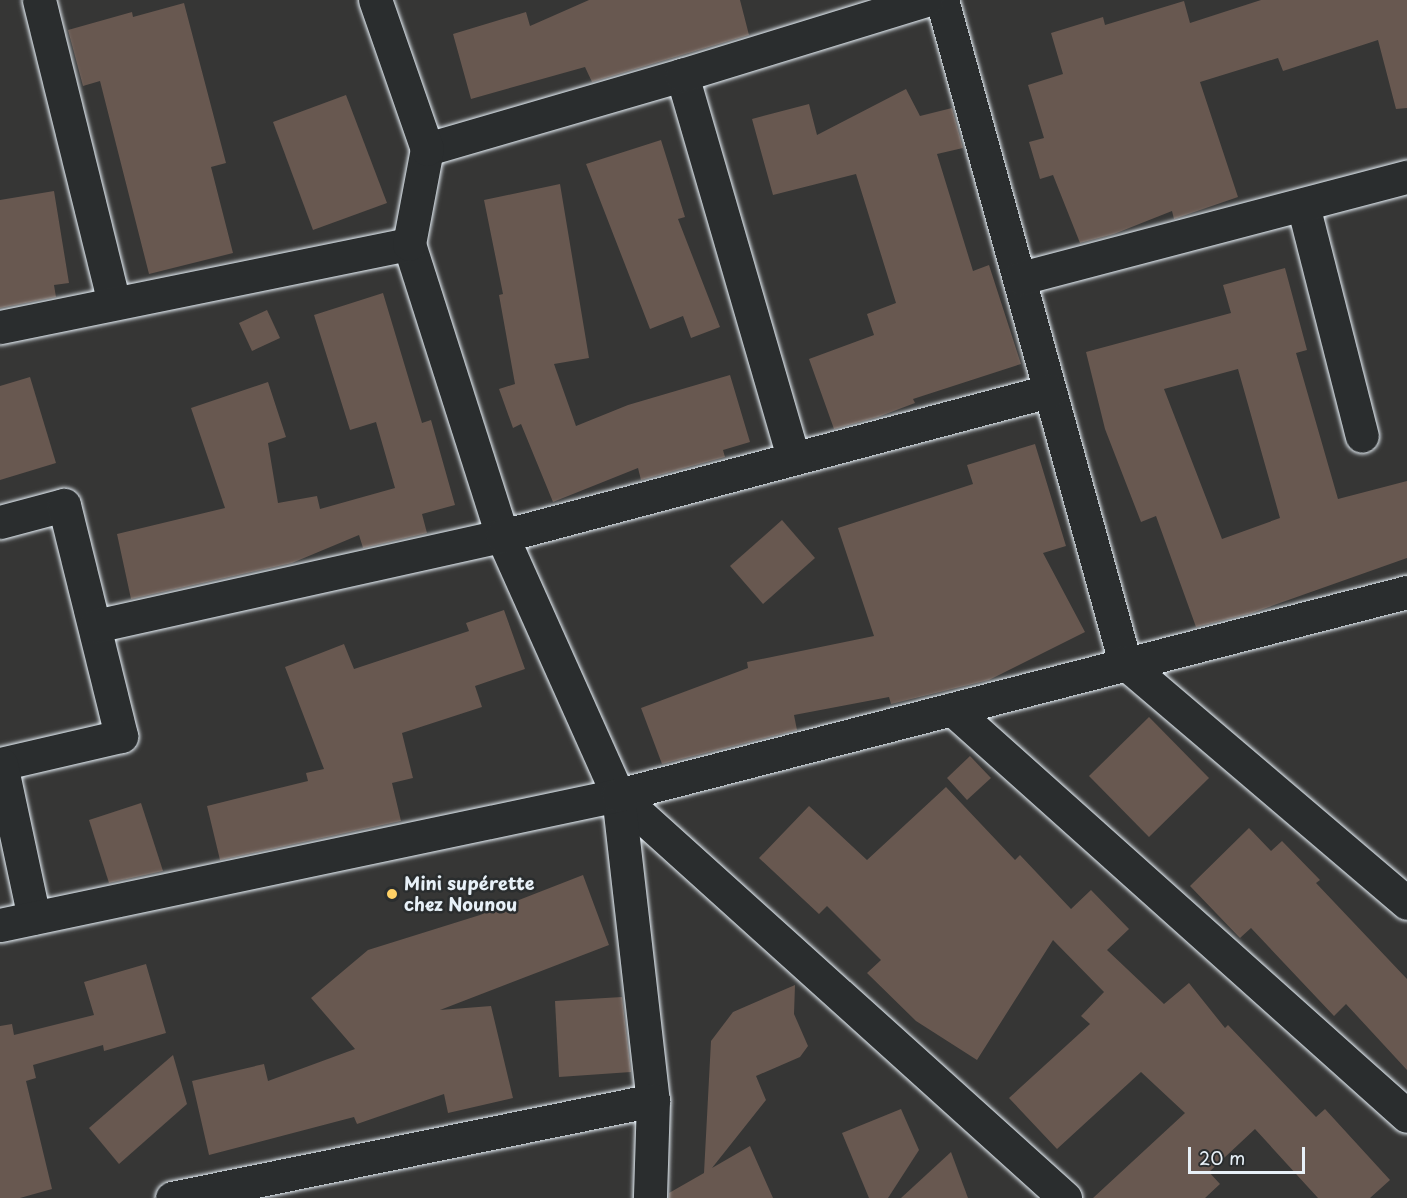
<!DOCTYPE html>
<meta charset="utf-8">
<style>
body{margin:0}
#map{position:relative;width:1407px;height:1198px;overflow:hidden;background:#363635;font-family:"Playpen Sans",sans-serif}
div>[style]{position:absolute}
.building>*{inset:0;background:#685850}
.roads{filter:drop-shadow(0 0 2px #e8f1f8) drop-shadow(0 0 2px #e8f1f8)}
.minor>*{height:33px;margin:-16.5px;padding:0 16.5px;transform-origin:16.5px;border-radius:16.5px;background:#2a2d2e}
.dots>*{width:16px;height:16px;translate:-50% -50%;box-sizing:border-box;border:3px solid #2a2d2e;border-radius:50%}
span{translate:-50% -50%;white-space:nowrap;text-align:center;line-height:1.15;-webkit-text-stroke:5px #2a2d2e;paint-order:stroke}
.poi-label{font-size:18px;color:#e8f1f8;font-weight:700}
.left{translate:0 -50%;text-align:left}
.scale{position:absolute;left:1188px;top:1147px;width:117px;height:27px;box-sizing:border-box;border:3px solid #e8f1f8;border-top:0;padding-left:8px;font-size:18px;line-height:21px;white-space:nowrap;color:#e8f1f8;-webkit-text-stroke:4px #2a2d2e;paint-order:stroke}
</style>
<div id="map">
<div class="building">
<i style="clip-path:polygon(589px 0,740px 0,749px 35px,592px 82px,585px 67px,471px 99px,453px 34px,526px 12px,530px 26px)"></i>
<i style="clip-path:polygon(1261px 0,1407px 0,1407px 108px,1396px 109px,1378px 40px,1283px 71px,1278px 58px,1200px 82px,1238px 197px,1174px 219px,1172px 211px,1114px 234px,1080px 243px,1053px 175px,1040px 179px,1029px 142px,1044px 138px,1028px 85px,1063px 74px,1051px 33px,1103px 17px,1105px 25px,1184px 1px,1190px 23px)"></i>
<i style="clip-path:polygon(184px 3px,226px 163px,211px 167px,233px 253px,149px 274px,100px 81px,83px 86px,68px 30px,132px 12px,133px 17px)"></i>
<i style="clip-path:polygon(906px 89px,920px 116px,952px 108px,963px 148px,937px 154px,973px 271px,989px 265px,1021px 364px,913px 399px,915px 403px,878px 417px,834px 429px,809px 359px,874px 335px,867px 314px,896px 303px,856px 174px,773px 195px,752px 119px,809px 104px,817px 135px)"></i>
<i style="clip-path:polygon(346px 95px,387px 203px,313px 230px,273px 122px)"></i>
<i style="clip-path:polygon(661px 140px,685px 217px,678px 219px,720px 327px,691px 338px,683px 316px,650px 329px,586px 164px)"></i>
<i style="clip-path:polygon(560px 184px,589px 358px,554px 364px,576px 426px,628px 405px,730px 375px,750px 442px,723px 450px,725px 457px,641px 480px,638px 468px,553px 502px,521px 424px,513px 428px,499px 389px,515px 384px,499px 295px,503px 294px,484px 200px)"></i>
<i style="clip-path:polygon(54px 191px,69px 283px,54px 285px,56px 297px,0 308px,0 200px)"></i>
<i style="clip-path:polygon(evenodd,1285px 268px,1307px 350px,1296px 353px,1338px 499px,1407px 481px,1407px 558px,1252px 613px,1196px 627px,1156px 516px,1141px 522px,1105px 429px,1086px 352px,1231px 313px,1223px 285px,1285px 268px,1238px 369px,1280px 518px,1222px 539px,1164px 389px,1238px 369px)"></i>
<i style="clip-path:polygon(383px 293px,422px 423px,431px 420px,455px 505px,422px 514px,427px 533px,363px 548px,359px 535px,292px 563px,131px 599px,117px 534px,225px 508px,191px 408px,268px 382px,286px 437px,268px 443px,278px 503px,317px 496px,320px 509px,395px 488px,376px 422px,350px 430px,314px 315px)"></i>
<i style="clip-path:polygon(267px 310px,280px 338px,252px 351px,239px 323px)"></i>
<i style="clip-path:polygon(30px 377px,56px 463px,0 480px,0 386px)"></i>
<i style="clip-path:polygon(1035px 444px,1066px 546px,1043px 553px,1085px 632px,989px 680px,891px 704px,889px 697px,794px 715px,797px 730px,662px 764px,641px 708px,748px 668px,747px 662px,874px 636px,838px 528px,973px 484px,967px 465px)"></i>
<i style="clip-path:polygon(782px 520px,815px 558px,763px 604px,730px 566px)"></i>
<i style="clip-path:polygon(504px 610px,525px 669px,475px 686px,482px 707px,402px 733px,413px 778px,392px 783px,401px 821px,220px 860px,207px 806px,308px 781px,306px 773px,324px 769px,285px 667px,344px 644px,354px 669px,469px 631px,466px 623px)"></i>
<i style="clip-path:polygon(1149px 717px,1209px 778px,1149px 837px,1089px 776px)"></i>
<i style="clip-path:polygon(970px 756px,991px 778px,967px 800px,947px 778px)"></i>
<i style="clip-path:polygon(946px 787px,1015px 860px,1020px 855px,1071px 909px,1091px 890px,1129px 929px,1107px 950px,1164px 1004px,1189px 983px,1225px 1028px,1228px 1025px,1316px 1117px,1325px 1109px,1390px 1180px,1370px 1198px,1318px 1198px,1255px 1129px,1209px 1172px,1220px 1184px,1205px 1198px,1093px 1198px,1185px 1113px,1141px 1072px,1057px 1149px,1009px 1098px,1090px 1024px,1081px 1016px,1104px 992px,1053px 940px,977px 1060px,916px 1021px,867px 973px,881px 960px,827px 906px,819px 914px,759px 858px,809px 806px,867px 860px)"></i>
<i style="clip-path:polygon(141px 803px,163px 871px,109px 883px,89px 820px)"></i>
<i style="clip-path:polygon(1249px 828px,1271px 851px,1282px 841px,1320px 880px,1316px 883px,1407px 979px,1407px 1070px,1346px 1004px,1334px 1016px,1251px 928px,1240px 938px,1190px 886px)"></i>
<i style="clip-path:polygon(583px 875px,609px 945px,440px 1010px,491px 1006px,513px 1098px,448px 1113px,444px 1094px,357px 1124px,354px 1117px,209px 1155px,192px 1081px,264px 1064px,268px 1081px,355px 1049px,311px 998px,368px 950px,480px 915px)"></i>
<i style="clip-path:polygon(146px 964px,166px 1033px,104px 1051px,103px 1045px,33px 1065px,36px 1078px,26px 1081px,52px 1189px,20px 1198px,0 1198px,0 1026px,12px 1024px,14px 1035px,94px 1015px,84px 982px)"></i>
<i style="clip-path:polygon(795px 985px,794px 1014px,808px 1046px,800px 1057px,756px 1076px,766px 1100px,712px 1168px,750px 1146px,773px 1198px,669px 1198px,669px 1193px,704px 1173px,711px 1041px,733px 1012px)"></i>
<i style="clip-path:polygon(622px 997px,631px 1072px,559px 1077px,555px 1001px)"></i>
<i style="clip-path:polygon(173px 1055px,187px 1104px,119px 1164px,89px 1128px)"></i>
<i style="clip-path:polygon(901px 1109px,919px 1150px,888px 1198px,869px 1198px,842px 1133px)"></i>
<i style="clip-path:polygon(951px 1152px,968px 1198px,901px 1198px)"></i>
</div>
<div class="roads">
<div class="minor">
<i style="left:39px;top:0;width:312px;rotate:76.1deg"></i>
<i style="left:942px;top:0;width:688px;rotate:74.57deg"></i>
<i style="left:1125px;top:663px;width:370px;rotate:40.4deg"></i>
<i style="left:682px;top:75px;width:399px;rotate:73.8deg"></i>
<i style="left:427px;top:149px;width:266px;rotate:-16.2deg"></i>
<i style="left:682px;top:75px;width:255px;rotate:-17.1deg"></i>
<i style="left:1303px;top:205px;width:238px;rotate:75.7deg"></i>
<i style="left:409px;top:244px;width:306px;rotate:72.3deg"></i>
<i style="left:502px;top:536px;width:284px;rotate:65.9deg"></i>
<i style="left:618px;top:795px;width:602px;rotate:42.04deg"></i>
<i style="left:1021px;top:278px;width:399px;rotate:-14.7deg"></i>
<i style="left:0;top:327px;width:417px;rotate:-11.5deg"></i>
<i style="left:409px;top:244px;width:97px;rotate:-79.3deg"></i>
<i style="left:427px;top:149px;width:158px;rotate:-109.2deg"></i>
<i style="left:0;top:522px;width:66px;rotate:-14.9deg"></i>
<i style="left:64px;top:505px;width:238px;rotate:76.1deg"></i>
<i style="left:121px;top:736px;width:124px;rotate:167deg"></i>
<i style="left:95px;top:626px;width:417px;rotate:-12.5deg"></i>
<i style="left:502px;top:536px;width:566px;rotate:-14.85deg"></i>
<i style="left:952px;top:709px;width:610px;rotate:41.81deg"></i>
<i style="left:1px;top:764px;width:157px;rotate:77.9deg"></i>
<i style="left:618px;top:795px;width:307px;rotate:83.5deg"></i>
<i style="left:653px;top:1100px;width:98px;rotate:91.8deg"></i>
<i style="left:0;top:925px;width:632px;rotate:-11.88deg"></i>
<i style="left:618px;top:795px;width:815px;rotate:-14.43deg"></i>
<i style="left:172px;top:1198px;width:491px;rotate:-11.5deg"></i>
</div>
</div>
<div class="dots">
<i style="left:392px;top:894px;background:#ffd166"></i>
</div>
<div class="poi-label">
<span class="left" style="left:404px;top:894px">Mini supérette<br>chez Nounou</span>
</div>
<div class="scale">20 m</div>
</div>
